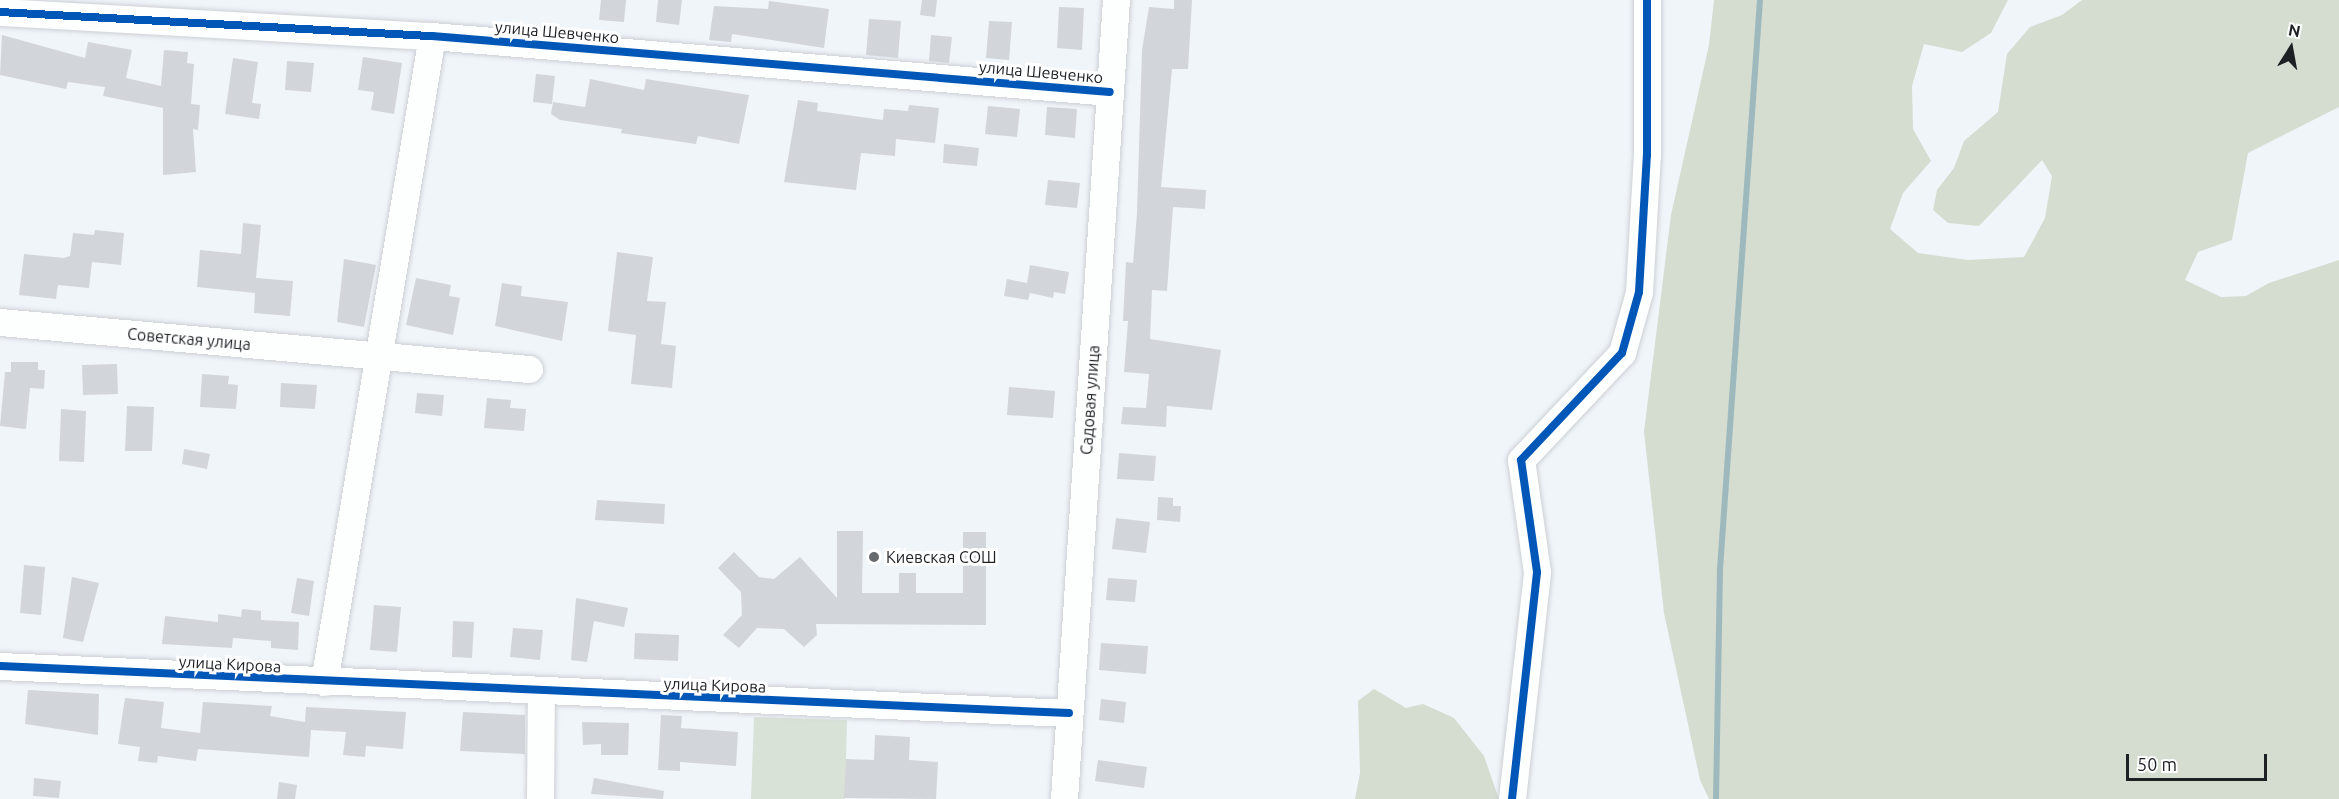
<!DOCTYPE html>
<meta charset="utf-8">
<style>
body{margin:0}
#map{position:relative;width:2339px;height:799px;overflow:hidden;background:#f0f5fa;font-family:Ubuntu,sans-serif}
div>[style]{position:absolute}
.green>*{inset:0;background:#d9e2d7}
.forest>*{inset:0;background:#d4ddd0}
.stream>*{height:6px;margin:-3px;padding:0 3px;transform-origin:3px;border-radius:3px;background:#9db9be}
.building>*{inset:0;background:#d2d6da}
.roads{filter:drop-shadow(0 0 2px #ccd0d4) drop-shadow(0 0 2px #ccd0d4)}
.minor>*{height:27px;margin:-13.5px;padding:0 13.5px;transform-origin:13.5px;border-radius:13.5px;background:#fdfefe}
.cycleway>*{height:8px;margin:-4px;padding:0 4px;transform-origin:4px;border-radius:4px;background:#0057b8}
.dots>*{width:16px;height:16px;translate:-50% -50%;box-sizing:border-box;border:3px solid #fff;border-radius:50%}
span{translate:-50% -50%;white-space:nowrap;text-align:center;line-height:1.15;-webkit-text-stroke:6px #fff;paint-order:stroke}
.street-label{font-size:16px;color:#1d2024}
.poi-label{font-size:16px;color:#1d2024}
.left{translate:0 -50%;text-align:left}
.north{position:absolute;left:2261px;top:18px;width:60px;height:60px;-webkit-text-stroke:4px #fff;paint-order:stroke;rotate:11deg;font-size:16px;font-weight:700;line-height:24px;text-align:center;color:#1d2024}
.north::after{content:'';display:block;margin:auto;width:21px;height:27px;background:#1d2024;clip-path:polygon(50% 0,100% 100%,50% 72%,0 100%)}
.scale{position:absolute;left:2126px;top:754px;width:141px;height:27px;box-sizing:border-box;border:3px solid #1d2024;border-top:0;padding-left:8px;font-size:18px;line-height:21px;white-space:nowrap;color:#1d2024;-webkit-text-stroke:4px #fff;paint-order:stroke}
</style>
<div id="map">
<div class="green">
<i style="clip-path:polygon(754px 717px,847px 720px,845px 799px,751px 799px)"></i>
</div>
<div class="forest">
<i style="clip-path:polygon(1714px 0,2008px 0,1991px 33px,1962px 52px,1924px 44px,1912px 86px,1913px 129px,1931px 161px,1903px 193px,1890px 229px,1918px 253px,1968px 260px,2024px 257px,2045px 218px,2052px 176px,2042px 160px,1979px 226px,1948px 223px,1933px 210px,1937px 190px,1954px 168px,1964px 141px,1998px 112px,2007px 54px,2030px 27px,2062px 15px,2082px 0,2339px 0,2339px 107px,2248px 153px,2232px 240px,2198px 252px,2185px 280px,2221px 297px,2246px 296px,2269px 283px,2339px 260px,2339px 799px,1709px 799px,1700px 780px,1664px 613px,1644px 432px,1671px 215px,1709px 45px)"></i>
<i style="clip-path:polygon(1374px 689px,1406px 708px,1423px 704px,1454px 718px,1484px 756px,1499px 799px,1355px 799px,1360px 773px,1358px 701px)"></i>
</div>
<div class="stream">
<i style="left:1716px;top:799px;width:230px;rotate:-89deg"></i>
<i style="left:1720px;top:569px;width:570px;rotate:-85.98deg"></i>
</div>
<div class="building">
<i style="clip-path:polygon(601px 0,626px 0,624px 22px,599px 20px)"></i>
<i style="clip-path:polygon(658px 0,682px 0,679px 25px,656px 22px)"></i>
<i style="clip-path:polygon(922px 0,937px 0,935px 17px,920px 15px)"></i>
<i style="clip-path:polygon(1174px 0,1192px 0,1188px 69px,1172px 69px,1161px 187px,1206px 190px,1205px 209px,1173px 207px,1167px 291px,1152px 290px,1150px 339px,1221px 350px,1212px 410px,1167px 406px,1166px 427px,1121px 424px,1123px 407px,1146px 408px,1149px 374px,1124px 372px,1128px 321px,1123px 321px,1126px 262px,1133px 263px,1137px 213px,1142px 50px,1149px 7px,1174px 9px)"></i>
<i style="clip-path:polygon(769px 1px,829px 9px,824px 48px,732px 34px,731px 42px,709px 40px,714px 6px,768px 9px)"></i>
<i style="clip-path:polygon(1059px 7px,1084px 8px,1082px 50px,1057px 48px)"></i>
<i style="clip-path:polygon(869px 19px,901px 21px,898px 58px,866px 55px)"></i>
<i style="clip-path:polygon(989px 21px,1012px 22px,1009px 60px,986px 58px)"></i>
<i style="clip-path:polygon(2px 35px,85px 58px,88px 42px,132px 50px,126px 78px,161px 86px,164px 50px,188px 52px,187px 63px,194px 64px,191px 104px,200px 105px,198px 130px,193px 129px,196px 172px,163px 175px,163px 108px,103px 96px,105px 87px,68px 82px,66px 89px,0 75px)"></i>
<i style="clip-path:polygon(931px 35px,952px 37px,949px 63px,929px 61px)"></i>
<i style="clip-path:polygon(363px 57px,402px 63px,394px 114px,371px 110px,374px 92px,358px 90px)"></i>
<i style="clip-path:polygon(233px 58px,258px 62px,252px 103px,261px 104px,259px 119px,225px 114px)"></i>
<i style="clip-path:polygon(287px 61px,314px 63px,311px 92px,285px 90px)"></i>
<i style="clip-path:polygon(536px 74px,555px 76px,552px 104px,533px 102px)"></i>
<i style="clip-path:polygon(590px 79px,644px 90px,646px 79px,749px 95px,739px 144px,698px 136px,696px 144px,621px 133px,622px 129px,560px 120px,551px 114px,553px 102px,585px 107px)"></i>
<i style="clip-path:polygon(798px 100px,818px 103px,817px 111px,883px 120px,884px 109px,908px 111px,909px 105px,939px 108px,935px 143px,896px 139px,895px 156px,861px 153px,856px 190px,784px 182px)"></i>
<i style="clip-path:polygon(988px 106px,1020px 109px,1017px 137px,985px 134px)"></i>
<i style="clip-path:polygon(1047px 107px,1077px 109px,1075px 138px,1045px 135px)"></i>
<i style="clip-path:polygon(944px 144px,979px 148px,977px 166px,943px 163px)"></i>
<i style="clip-path:polygon(1048px 180px,1080px 183px,1077px 208px,1045px 205px)"></i>
<i style="clip-path:polygon(243px 223px,261px 225px,256px 278px,293px 281px,290px 316px,254px 313px,255px 293px,197px 287px,200px 250px,241px 254px)"></i>
<i style="clip-path:polygon(95px 230px,124px 233px,121px 265px,92px 262px,89px 288px,58px 285px,56px 299px,19px 295px,24px 254px,64px 258px,70px 256px,73px 233px,94px 235px)"></i>
<i style="clip-path:polygon(617px 252px,653px 257px,647px 301px,666px 302px,661px 344px,676px 346px,672px 388px,631px 384px,636px 335px,608px 331px)"></i>
<i style="clip-path:polygon(344px 259px,376px 265px,364px 327px,337px 322px)"></i>
<i style="clip-path:polygon(1030px 265px,1069px 272px,1065px 294px,1054px 292px,1053px 298px,1030px 293px,1028px 300px,1004px 296px,1007px 279px,1027px 283px)"></i>
<i style="clip-path:polygon(416px 278px,451px 285px,449px 296px,460px 298px,453px 335px,406px 325px)"></i>
<i style="clip-path:polygon(502px 283px,522px 286px,521px 296px,568px 302px,562px 341px,495px 326px)"></i>
<i style="clip-path:polygon(11px 362px,38px 362px,38px 370px,45px 370px,44px 389px,30px 388px,26px 429px,0 426px,5px 372px,11px 372px)"></i>
<i style="clip-path:polygon(117px 364px,118px 394px,83px 395px,82px 365px)"></i>
<i style="clip-path:polygon(202px 374px,229px 376px,228px 384px,238px 385px,236px 409px,200px 407px)"></i>
<i style="clip-path:polygon(281px 383px,317px 385px,315px 409px,280px 407px)"></i>
<i style="clip-path:polygon(1009px 387px,1055px 391px,1053px 418px,1007px 415px)"></i>
<i style="clip-path:polygon(417px 393px,444px 395px,442px 416px,415px 413px)"></i>
<i style="clip-path:polygon(487px 398px,511px 400px,510px 408px,526px 409px,524px 431px,484px 428px)"></i>
<i style="clip-path:polygon(127px 406px,154px 407px,152px 451px,125px 451px)"></i>
<i style="clip-path:polygon(61px 409px,86px 411px,84px 462px,59px 461px)"></i>
<i style="clip-path:polygon(184px 449px,210px 454px,207px 469px,182px 464px)"></i>
<i style="clip-path:polygon(1119px 453px,1156px 456px,1154px 481px,1117px 479px)"></i>
<i style="clip-path:polygon(1158px 497px,1173px 498px,1173px 506px,1181px 506px,1180px 522px,1157px 520px)"></i>
<i style="clip-path:polygon(597px 500px,665px 504px,664px 524px,595px 520px)"></i>
<i style="clip-path:polygon(1116px 518px,1150px 522px,1146px 553px,1112px 549px)"></i>
<i style="clip-path:polygon(837px 531px,863px 531px,862px 593px,899px 593px,899px 573px,916px 573px,916px 593px,963px 593px,963px 532px,986px 532px,986px 625px,816px 624px,817px 635px,804px 647px,784px 629px,757px 628px,739px 648px,723px 635px,742px 615px,741px 592px,718px 568px,734px 552px,759px 577px,774px 579px,800px 557px,837px 598px)"></i>
<i style="clip-path:polygon(24px 565px,45px 567px,41px 615px,20px 613px)"></i>
<i style="clip-path:polygon(72px 577px,99px 583px,83px 642px,63px 638px)"></i>
<i style="clip-path:polygon(297px 578px,314px 581px,309px 616px,291px 613px)"></i>
<i style="clip-path:polygon(1108px 578px,1137px 580px,1135px 602px,1106px 600px)"></i>
<i style="clip-path:polygon(576px 598px,628px 608px,624px 627px,594px 621px,587px 662px,571px 660px)"></i>
<i style="clip-path:polygon(374px 605px,401px 607px,397px 652px,370px 650px)"></i>
<i style="clip-path:polygon(242px 609px,261px 611px,261px 620px,299px 622px,298px 650px,271px 648px,271px 641px,233px 638px,232px 648px,162px 644px,165px 616px,218px 622px,218px 614px,241px 617px)"></i>
<i style="clip-path:polygon(453px 621px,474px 622px,472px 658px,452px 657px)"></i>
<i style="clip-path:polygon(513px 628px,543px 630px,540px 660px,510px 657px)"></i>
<i style="clip-path:polygon(635px 633px,679px 635px,678px 661px,634px 659px)"></i>
<i style="clip-path:polygon(1101px 643px,1148px 646px,1146px 674px,1099px 670px)"></i>
<i style="clip-path:polygon(28px 690px,99px 694px,98px 735px,25px 724px)"></i>
<i style="clip-path:polygon(125px 698px,164px 702px,161px 728px,200px 733px,203px 702px,272px 706px,270px 716px,305px 722px,306px 707px,406px 712px,403px 749px,366px 746px,365px 757px,343px 755px,346px 732px,311px 730px,309px 757px,198px 749px,196px 761px,158px 756px,157px 763px,138px 761px,140px 747px,118px 744px)"></i>
<i style="clip-path:polygon(1101px 699px,1126px 702px,1124px 723px,1099px 720px)"></i>
<i style="clip-path:polygon(463px 712px,525px 715px,525px 754px,460px 751px)"></i>
<i style="clip-path:polygon(661px 715px,682px 716px,681px 728px,738px 732px,736px 766px,680px 762px,680px 771px,658px 770px)"></i>
<i style="clip-path:polygon(582px 722px,629px 723px,628px 755px,601px 755px,601px 744px,583px 745px)"></i>
<i style="clip-path:polygon(875px 735px,910px 737px,909px 760px,938px 762px,936px 799px,844px 798px,846px 759px,874px 760px)"></i>
<i style="clip-path:polygon(1098px 760px,1147px 767px,1144px 788px,1095px 781px)"></i>
<i style="clip-path:polygon(34px 778px,61px 781px,59px 798px,33px 796px)"></i>
<i style="clip-path:polygon(594px 778px,664px 791px,663px 799px,591px 794px)"></i>
<i style="clip-path:polygon(279px 782px,297px 785px,295px 799px,277px 799px)"></i>
</div>
<div class="roads">
<div class="minor">
<i style="left:0;top:12px;width:433px;rotate:3.2deg"></i>
<i style="left:432px;top:36px;width:680px;rotate:4.72deg"></i>
<i style="left:0;top:322px;width:531px;rotate:5.08deg"></i>
<i style="left:0;top:666px;width:1070px;rotate:2.52deg"></i>
<i style="left:324px;top:682px;width:655px;rotate:-80.51deg"></i>
<i style="left:540px;top:799px;width:106px;rotate:-89.5deg"></i>
<i style="left:1064px;top:799px;width:801px;rotate:-86.28deg"></i>
<i style="left:1512px;top:799px;width:228px;rotate:-83.7deg"></i>
<i style="left:1537px;top:572px;width:113px;rotate:-98.1deg"></i>
<i style="left:1521px;top:460px;width:147px;rotate:-46.7deg"></i>
<i style="left:1622px;top:353px;width:63px;rotate:-74.4deg"></i>
<i style="left:1639px;top:292px;width:137px;rotate:-86.7deg"></i>
<i style="left:1647px;top:155px;width:155px;rotate:-90deg"></i>
</div>
</div>
<div class="cycleway">
<i style="left:0;top:12px;width:433px;rotate:3.2deg"></i>
<i style="left:432px;top:36px;width:680px;rotate:4.72deg"></i>
<i style="left:0;top:666px;width:1070px;rotate:2.52deg"></i>
<i style="left:1512px;top:799px;width:228px;rotate:-83.7deg"></i>
<i style="left:1537px;top:572px;width:113px;rotate:-98.1deg"></i>
<i style="left:1521px;top:460px;width:147px;rotate:-46.7deg"></i>
<i style="left:1622px;top:353px;width:63px;rotate:-74.4deg"></i>
<i style="left:1639px;top:292px;width:137px;rotate:-86.7deg"></i>
<i style="left:1647px;top:155px;width:155px;rotate:-90deg"></i>
</div>
<div class="dots">
<i style="left:874px;top:557px;background:#676b6f"></i>
</div>
<div class="street-label">
<span style="left:557px;top:32px;rotate:5deg">улица Шевченко</span>
<span style="left:1041px;top:72px;rotate:5deg">улица Шевченко</span>
<span style="left:189px;top:339px;rotate:5deg">Советская улица</span>
<span style="left:1090px;top:400px;rotate:-86deg">Садовая улица</span>
<span style="left:230px;top:664px;rotate:3deg">улица Кирова</span>
<span style="left:715px;top:685px;rotate:2deg">улица Кирова</span>
</div>
<div class="poi-label">
<span class="left" style="left:886px;top:557px">Киевская СОШ</span>
</div>
<div class="north">N</div>
<div class="scale">50 m</div>
</div>
